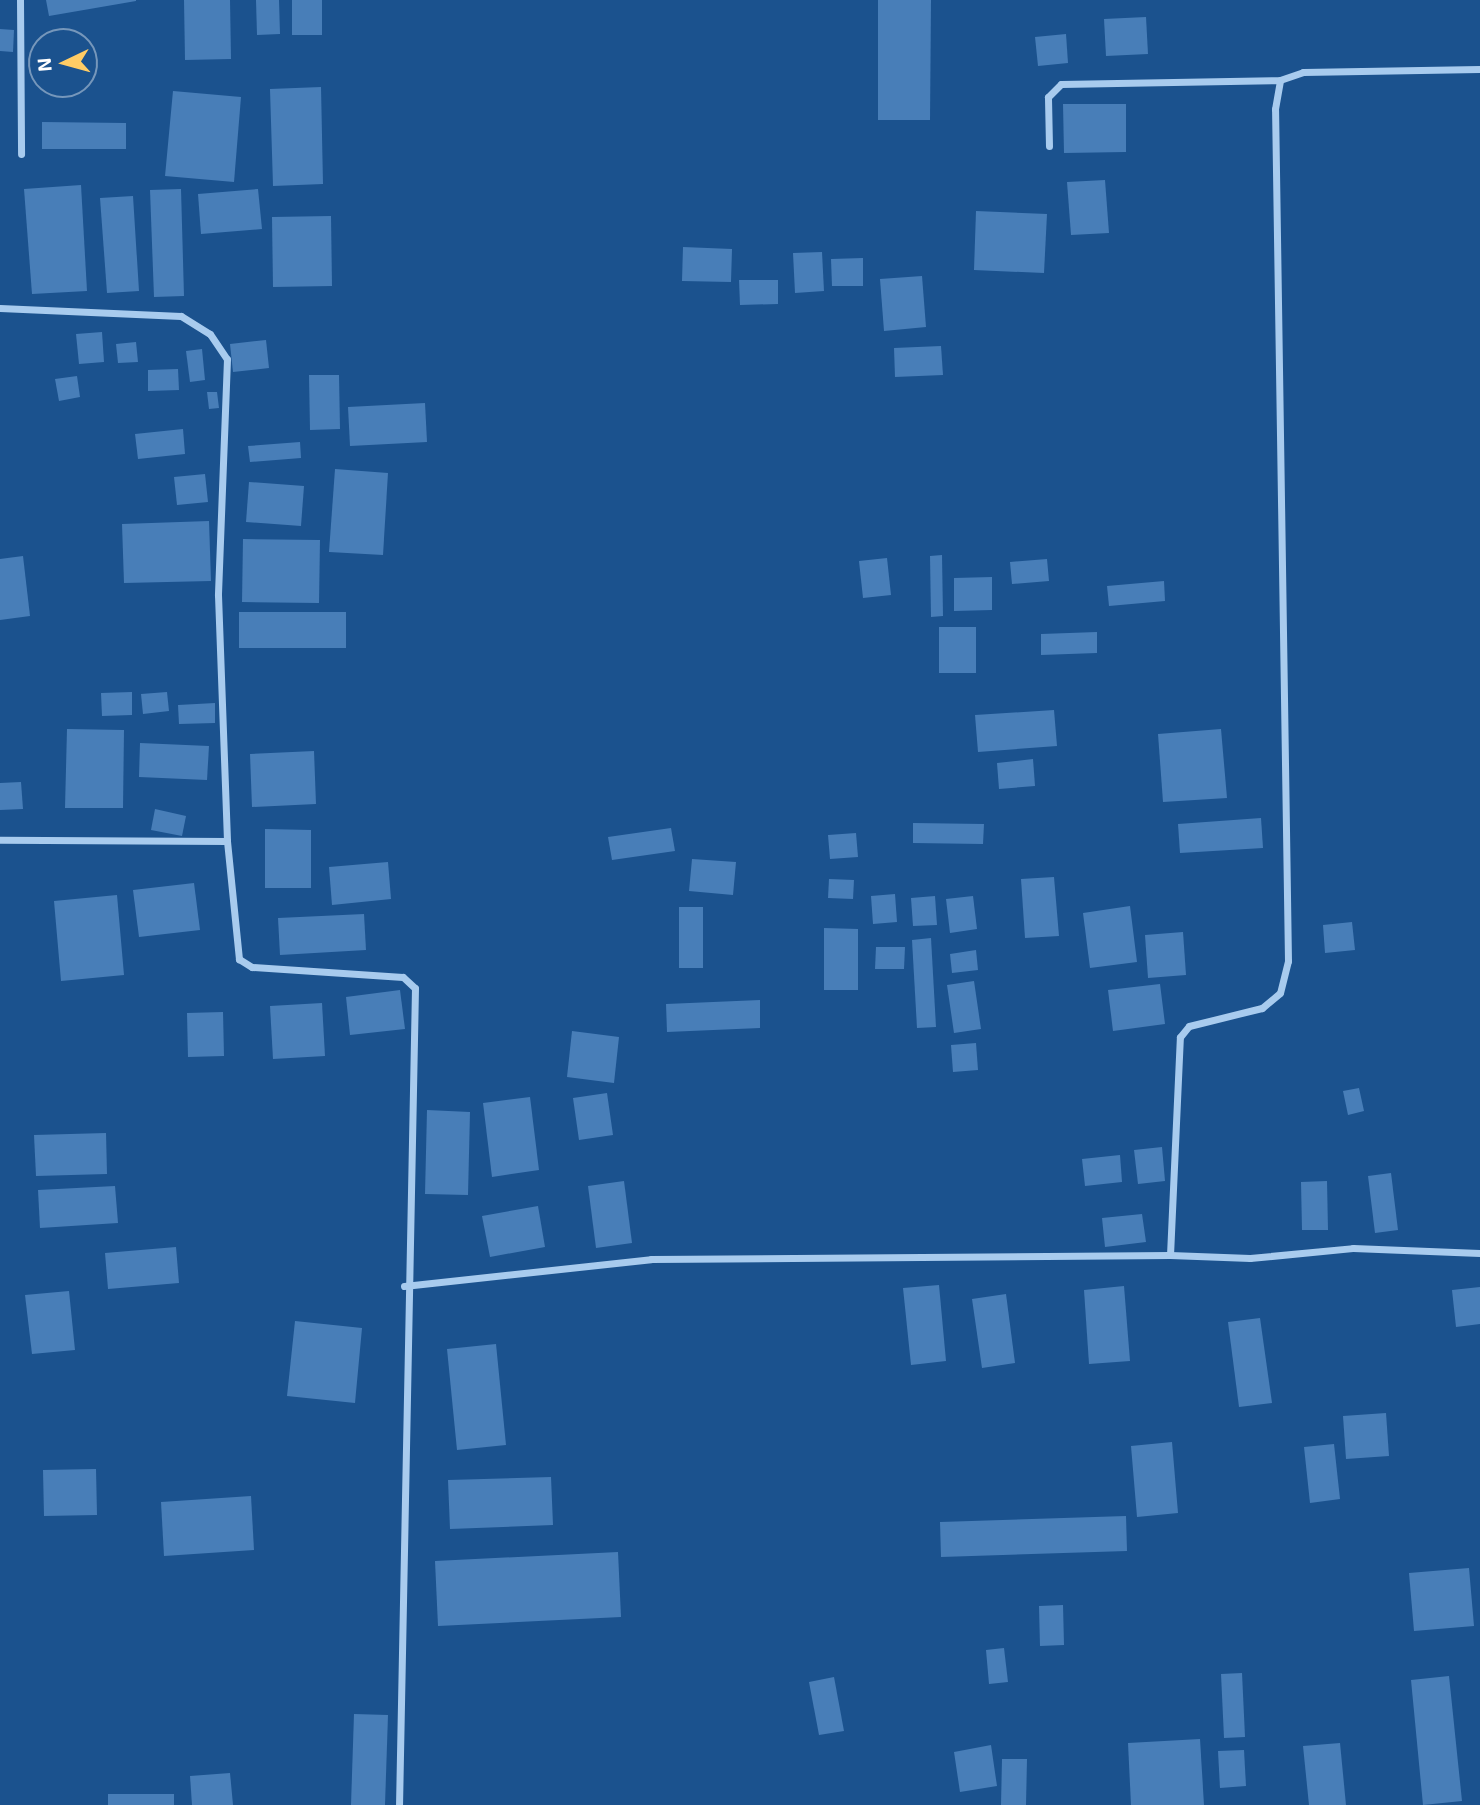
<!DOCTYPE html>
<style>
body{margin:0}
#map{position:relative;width:1480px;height:1805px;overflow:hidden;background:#1b528e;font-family:"Exo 2",sans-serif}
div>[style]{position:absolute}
.building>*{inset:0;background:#487eb8}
.street>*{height:7px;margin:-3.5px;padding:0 3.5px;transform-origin:3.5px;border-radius:3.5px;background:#a8cbee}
span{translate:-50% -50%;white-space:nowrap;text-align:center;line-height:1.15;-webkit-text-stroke:7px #1b528e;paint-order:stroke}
.north{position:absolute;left:28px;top:28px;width:70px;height:70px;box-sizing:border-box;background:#1b528e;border:2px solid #7697bb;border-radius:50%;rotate:265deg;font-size:19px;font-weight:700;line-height:28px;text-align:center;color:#fff}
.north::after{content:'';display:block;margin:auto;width:24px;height:32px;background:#ffcc65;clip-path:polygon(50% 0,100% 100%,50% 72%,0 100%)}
</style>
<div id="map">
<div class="building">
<i style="clip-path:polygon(46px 0,136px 0,136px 1px,49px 16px)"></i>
<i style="clip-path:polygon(184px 0,230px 0,231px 59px,185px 60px)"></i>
<i style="clip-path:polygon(256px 0,279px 0,280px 34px,257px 35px)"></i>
<i style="clip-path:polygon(292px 0,322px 0,322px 35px,292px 35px)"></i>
<i style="clip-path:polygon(878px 0,931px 0,930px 120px,878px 120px)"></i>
<i style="clip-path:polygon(1146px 17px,1148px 54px,1106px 56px,1104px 19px)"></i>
<i style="clip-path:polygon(0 29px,14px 30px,13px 52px,0 51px)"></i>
<i style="clip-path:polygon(1066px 34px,1068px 63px,1038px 66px,1035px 37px)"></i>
<i style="clip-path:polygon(321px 87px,323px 184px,273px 186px,270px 89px)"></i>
<i style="clip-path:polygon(173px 91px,241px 97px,234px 182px,165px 176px)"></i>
<i style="clip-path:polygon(1063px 104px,1126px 104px,1126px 152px,1064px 153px)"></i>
<i style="clip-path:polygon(42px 122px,126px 123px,126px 149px,42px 149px)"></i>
<i style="clip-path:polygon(1105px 180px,1109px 233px,1071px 235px,1067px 182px)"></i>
<i style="clip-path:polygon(81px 185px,87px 291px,32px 294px,24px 189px)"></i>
<i style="clip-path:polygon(181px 189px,184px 296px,154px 297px,150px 190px)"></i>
<i style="clip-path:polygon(258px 189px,262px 229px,201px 234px,198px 194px)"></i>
<i style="clip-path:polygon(133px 196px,139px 291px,107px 293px,100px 198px)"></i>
<i style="clip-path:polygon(976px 211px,1047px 214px,1044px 273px,974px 270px)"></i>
<i style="clip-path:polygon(331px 216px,332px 286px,273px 287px,272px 217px)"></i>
<i style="clip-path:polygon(683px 247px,732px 249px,731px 282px,682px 281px)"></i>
<i style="clip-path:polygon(822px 252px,824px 291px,795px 293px,793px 253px)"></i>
<i style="clip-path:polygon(863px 258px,863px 286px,832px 286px,831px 259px)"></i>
<i style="clip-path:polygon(922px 276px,926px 327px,884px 331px,880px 279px)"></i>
<i style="clip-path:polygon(739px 280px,778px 280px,778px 304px,740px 305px)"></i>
<i style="clip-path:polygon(102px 332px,104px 362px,79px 364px,76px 334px)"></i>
<i style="clip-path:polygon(266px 340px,269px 368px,233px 372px,230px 344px)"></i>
<i style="clip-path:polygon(136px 342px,138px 362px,118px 363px,116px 344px)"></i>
<i style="clip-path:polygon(941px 346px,943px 375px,895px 377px,894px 348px)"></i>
<i style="clip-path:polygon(202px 349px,205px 380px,190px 382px,186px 351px)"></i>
<i style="clip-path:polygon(178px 369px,179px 390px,148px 391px,148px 370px)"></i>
<i style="clip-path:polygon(309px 375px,339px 375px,340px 429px,310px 430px)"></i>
<i style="clip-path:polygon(77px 376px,80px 397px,59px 401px,55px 379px)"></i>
<i style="clip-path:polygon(207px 392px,217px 392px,219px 408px,209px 409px)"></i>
<i style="clip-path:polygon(425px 403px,427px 442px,350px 446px,348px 407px)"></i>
<i style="clip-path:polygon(183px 429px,185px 454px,138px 459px,135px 434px)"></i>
<i style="clip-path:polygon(300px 442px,301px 458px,250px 462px,248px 446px)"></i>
<i style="clip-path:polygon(335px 469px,388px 473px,383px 555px,329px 552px)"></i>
<i style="clip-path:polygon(205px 474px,208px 502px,177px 505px,174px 477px)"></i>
<i style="clip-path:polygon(249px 482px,304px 486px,301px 526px,246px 522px)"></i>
<i style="clip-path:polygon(209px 521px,211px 581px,124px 583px,122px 524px)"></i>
<i style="clip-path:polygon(243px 539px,320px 540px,319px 603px,242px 602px)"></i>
<i style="clip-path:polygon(942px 555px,943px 616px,931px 617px,930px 556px)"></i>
<i style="clip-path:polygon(23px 556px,30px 616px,0 620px,0 559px)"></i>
<i style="clip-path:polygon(887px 558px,891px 595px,863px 598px,859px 561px)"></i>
<i style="clip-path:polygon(1047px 559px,1049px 581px,1012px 584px,1010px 562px)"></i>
<i style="clip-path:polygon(992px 577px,992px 610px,954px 611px,954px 578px)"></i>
<i style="clip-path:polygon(1164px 581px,1165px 601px,1109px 606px,1107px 586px)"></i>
<i style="clip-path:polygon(239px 612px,346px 612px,346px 648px,239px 648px)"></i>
<i style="clip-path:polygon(939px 627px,976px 627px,976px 673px,939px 673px)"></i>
<i style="clip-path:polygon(1097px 632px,1097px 653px,1041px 655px,1041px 634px)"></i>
<i style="clip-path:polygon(132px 692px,132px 715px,102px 716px,101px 693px)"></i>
<i style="clip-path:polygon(167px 692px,169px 711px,143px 714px,141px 694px)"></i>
<i style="clip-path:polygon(215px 703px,215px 723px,179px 724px,178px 705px)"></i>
<i style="clip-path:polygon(1054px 710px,1057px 746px,978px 752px,975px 715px)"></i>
<i style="clip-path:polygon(67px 729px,124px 730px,123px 808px,65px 808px)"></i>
<i style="clip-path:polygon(1221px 729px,1227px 798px,1163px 802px,1158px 734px)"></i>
<i style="clip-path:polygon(140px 743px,209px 746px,207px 780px,139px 777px)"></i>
<i style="clip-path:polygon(314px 751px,316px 804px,252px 807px,250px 754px)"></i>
<i style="clip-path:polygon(1033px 759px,1035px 786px,999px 789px,997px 763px)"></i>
<i style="clip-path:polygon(21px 782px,23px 809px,0 810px,0 783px)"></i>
<i style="clip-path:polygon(155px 809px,186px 816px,182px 836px,151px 830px)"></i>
<i style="clip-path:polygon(1261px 818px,1263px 848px,1180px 853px,1178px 824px)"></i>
<i style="clip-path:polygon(913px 823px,984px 824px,983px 844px,913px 843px)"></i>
<i style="clip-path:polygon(671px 828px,675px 851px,612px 860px,608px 837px)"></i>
<i style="clip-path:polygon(265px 829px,311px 830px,311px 888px,265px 888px)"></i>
<i style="clip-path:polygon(856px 833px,858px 857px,830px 859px,828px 835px)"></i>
<i style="clip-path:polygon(692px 859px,736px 862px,733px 895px,689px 891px)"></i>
<i style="clip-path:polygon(388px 862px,391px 899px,332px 905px,329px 867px)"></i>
<i style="clip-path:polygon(1054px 877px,1059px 936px,1025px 938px,1021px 879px)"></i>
<i style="clip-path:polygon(829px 879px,854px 880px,853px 899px,828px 898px)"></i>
<i style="clip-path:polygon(194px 883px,200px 930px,139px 937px,133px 890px)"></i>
<i style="clip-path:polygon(895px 894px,897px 922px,873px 924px,871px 896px)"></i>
<i style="clip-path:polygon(117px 895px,124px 975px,61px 981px,54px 901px)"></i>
<i style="clip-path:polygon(935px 896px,937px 925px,913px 926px,911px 898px)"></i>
<i style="clip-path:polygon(973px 896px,977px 929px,950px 933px,946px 899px)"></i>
<i style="clip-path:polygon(1130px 906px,1137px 962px,1090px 968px,1083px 913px)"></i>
<i style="clip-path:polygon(679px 907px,703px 907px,703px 968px,679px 968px)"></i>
<i style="clip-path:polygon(364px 914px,366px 950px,280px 955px,278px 918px)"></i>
<i style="clip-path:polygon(1352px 922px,1355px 950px,1325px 953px,1323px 925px)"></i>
<i style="clip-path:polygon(824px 928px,858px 929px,858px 990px,824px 990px)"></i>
<i style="clip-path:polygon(1183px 932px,1186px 975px,1148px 978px,1145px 935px)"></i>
<i style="clip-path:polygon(931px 938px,936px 1027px,917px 1028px,912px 940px)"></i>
<i style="clip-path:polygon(876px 947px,905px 947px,904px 969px,875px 969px)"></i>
<i style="clip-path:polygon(976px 950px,978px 970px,952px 973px,950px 954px)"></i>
<i style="clip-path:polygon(974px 981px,981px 1029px,954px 1033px,947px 985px)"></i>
<i style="clip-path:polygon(1160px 984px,1165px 1024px,1113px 1031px,1108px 990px)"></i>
<i style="clip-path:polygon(400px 990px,405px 1029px,350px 1035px,346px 997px)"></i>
<i style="clip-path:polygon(760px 1000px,760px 1028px,667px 1032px,666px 1004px)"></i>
<i style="clip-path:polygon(322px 1003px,325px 1056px,273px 1059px,270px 1006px)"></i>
<i style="clip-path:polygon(223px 1012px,224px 1056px,188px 1057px,187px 1013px)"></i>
<i style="clip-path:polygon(572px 1031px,619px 1037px,614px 1083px,567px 1077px)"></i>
<i style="clip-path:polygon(976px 1043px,978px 1070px,953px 1072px,951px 1045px)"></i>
<i style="clip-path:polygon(1359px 1088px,1364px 1111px,1348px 1115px,1343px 1091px)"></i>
<i style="clip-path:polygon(607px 1093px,613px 1135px,579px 1140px,573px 1098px)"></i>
<i style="clip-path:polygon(530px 1097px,539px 1170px,492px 1177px,483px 1103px)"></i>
<i style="clip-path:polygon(427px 1110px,470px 1112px,468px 1195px,425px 1194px)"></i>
<i style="clip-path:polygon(106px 1133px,107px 1174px,36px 1176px,34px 1135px)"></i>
<i style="clip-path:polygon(1162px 1147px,1165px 1181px,1138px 1184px,1134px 1150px)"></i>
<i style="clip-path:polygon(1120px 1155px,1122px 1182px,1085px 1186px,1082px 1159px)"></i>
<i style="clip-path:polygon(1391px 1173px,1398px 1230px,1375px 1233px,1368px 1176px)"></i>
<i style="clip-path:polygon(624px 1181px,632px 1243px,596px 1248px,588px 1186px)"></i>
<i style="clip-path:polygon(1327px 1181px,1328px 1230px,1302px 1230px,1301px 1182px)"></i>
<i style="clip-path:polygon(115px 1186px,118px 1223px,40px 1228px,38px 1190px)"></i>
<i style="clip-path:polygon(538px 1206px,545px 1247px,490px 1257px,482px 1216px)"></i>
<i style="clip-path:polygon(1142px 1214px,1146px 1242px,1105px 1247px,1102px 1218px)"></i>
<i style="clip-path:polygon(176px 1247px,179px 1283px,108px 1289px,105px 1253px)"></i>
<i style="clip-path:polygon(939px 1285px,946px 1361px,911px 1365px,903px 1288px)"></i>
<i style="clip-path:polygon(1124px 1286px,1130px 1361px,1089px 1364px,1084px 1290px)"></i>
<i style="clip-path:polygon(1480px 1287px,1480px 1324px,1456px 1327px,1452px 1290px)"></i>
<i style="clip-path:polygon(69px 1291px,75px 1350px,32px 1354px,25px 1295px)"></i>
<i style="clip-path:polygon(1006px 1294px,1015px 1363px,982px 1368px,972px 1299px)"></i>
<i style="clip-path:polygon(1260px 1318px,1272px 1403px,1239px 1407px,1228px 1322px)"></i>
<i style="clip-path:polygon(295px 1321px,362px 1328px,355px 1403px,287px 1396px)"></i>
<i style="clip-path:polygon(496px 1344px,506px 1445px,457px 1450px,447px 1349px)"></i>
<i style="clip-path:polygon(1386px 1413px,1389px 1456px,1346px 1459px,1343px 1416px)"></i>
<i style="clip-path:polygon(1172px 1442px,1178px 1513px,1137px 1517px,1131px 1446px)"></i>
<i style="clip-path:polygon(1334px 1444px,1340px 1499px,1310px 1503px,1304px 1447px)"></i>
<i style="clip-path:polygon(96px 1469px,97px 1515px,44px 1516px,43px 1470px)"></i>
<i style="clip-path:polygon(551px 1477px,553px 1525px,450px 1529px,448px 1480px)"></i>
<i style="clip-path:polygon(251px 1496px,254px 1550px,164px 1556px,161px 1502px)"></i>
<i style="clip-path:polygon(1126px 1516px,1127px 1551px,941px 1557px,940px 1522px)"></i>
<i style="clip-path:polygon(618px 1552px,621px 1617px,438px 1626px,435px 1561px)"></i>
<i style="clip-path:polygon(1469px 1568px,1474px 1626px,1414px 1631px,1409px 1573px)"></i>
<i style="clip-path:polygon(1063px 1605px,1064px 1645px,1040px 1646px,1039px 1606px)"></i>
<i style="clip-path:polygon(1004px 1648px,1008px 1682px,989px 1684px,986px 1650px)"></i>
<i style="clip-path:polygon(1242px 1673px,1245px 1737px,1224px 1738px,1221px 1674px)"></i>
<i style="clip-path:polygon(1449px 1676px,1462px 1801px,1423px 1805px,1411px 1680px)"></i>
<i style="clip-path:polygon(834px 1677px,844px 1731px,819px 1735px,809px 1682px)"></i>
<i style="clip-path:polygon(354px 1714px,388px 1715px,385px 1805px,351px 1805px)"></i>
<i style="clip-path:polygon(1200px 1739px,1204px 1805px,1131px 1805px,1128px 1743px)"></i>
<i style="clip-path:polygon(1340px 1743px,1346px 1805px,1309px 1805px,1303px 1746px)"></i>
<i style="clip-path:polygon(991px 1745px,997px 1786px,960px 1792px,954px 1752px)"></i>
<i style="clip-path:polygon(1244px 1750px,1246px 1786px,1220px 1788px,1218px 1751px)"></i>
<i style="clip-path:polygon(1002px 1759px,1027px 1759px,1026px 1805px,1001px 1805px)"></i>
<i style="clip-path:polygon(230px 1773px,233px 1805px,192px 1805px,190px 1776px)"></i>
<i style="clip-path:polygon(108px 1794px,174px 1794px,174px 1805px,108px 1805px)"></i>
</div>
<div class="street">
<i style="left:20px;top:0;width:154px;rotate:89.6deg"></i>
<i style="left:1049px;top:146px;width:49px;rotate:-91.2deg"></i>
<i style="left:1048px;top:97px;width:18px;rotate:-45deg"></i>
<i style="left:1061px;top:84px;width:219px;rotate:-1deg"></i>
<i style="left:0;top:308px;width:181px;rotate:2.5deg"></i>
<i style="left:181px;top:316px;width:34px;rotate:32deg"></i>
<i style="left:210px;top:334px;width:30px;rotate:56deg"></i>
<i style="left:227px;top:359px;width:236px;rotate:92.2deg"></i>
<i style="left:218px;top:595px;width:246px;rotate:87.9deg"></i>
<i style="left:227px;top:841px;width:227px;rotate:-179.7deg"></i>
<i style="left:227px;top:841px;width:119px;rotate:84.2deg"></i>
<i style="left:239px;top:959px;width:15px;rotate:32deg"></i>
<i style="left:252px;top:967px;width:151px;rotate:3.8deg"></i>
<i style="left:403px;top:977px;width:16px;rotate:43deg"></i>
<i style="left:415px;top:988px;width:817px;rotate:91.12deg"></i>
<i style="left:1170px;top:1255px;width:80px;rotate:2.1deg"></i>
<i style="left:1250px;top:1258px;width:103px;rotate:-5.5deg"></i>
<i style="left:1353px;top:1248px;width:127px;rotate:2.3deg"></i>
<i style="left:404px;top:1286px;width:248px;rotate:-6.2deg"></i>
<i style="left:651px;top:1259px;width:519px;rotate:-0.44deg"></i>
<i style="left:1170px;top:1255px;width:218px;rotate:-87.4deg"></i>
<i style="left:1180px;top:1037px;width:14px;rotate:-51deg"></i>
<i style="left:1189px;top:1026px;width:75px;rotate:-13.9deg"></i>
<i style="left:1262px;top:1008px;width:23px;rotate:-40deg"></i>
<i style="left:1280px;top:993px;width:33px;rotate:-76deg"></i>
<i style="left:1288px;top:961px;width:852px;rotate:-90.87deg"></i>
<i style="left:1275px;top:109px;width:29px;rotate:-80deg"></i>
<i style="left:1280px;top:80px;width:24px;rotate:-19deg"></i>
<i style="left:1303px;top:72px;width:177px;rotate:-1deg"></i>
</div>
<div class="north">N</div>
</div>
